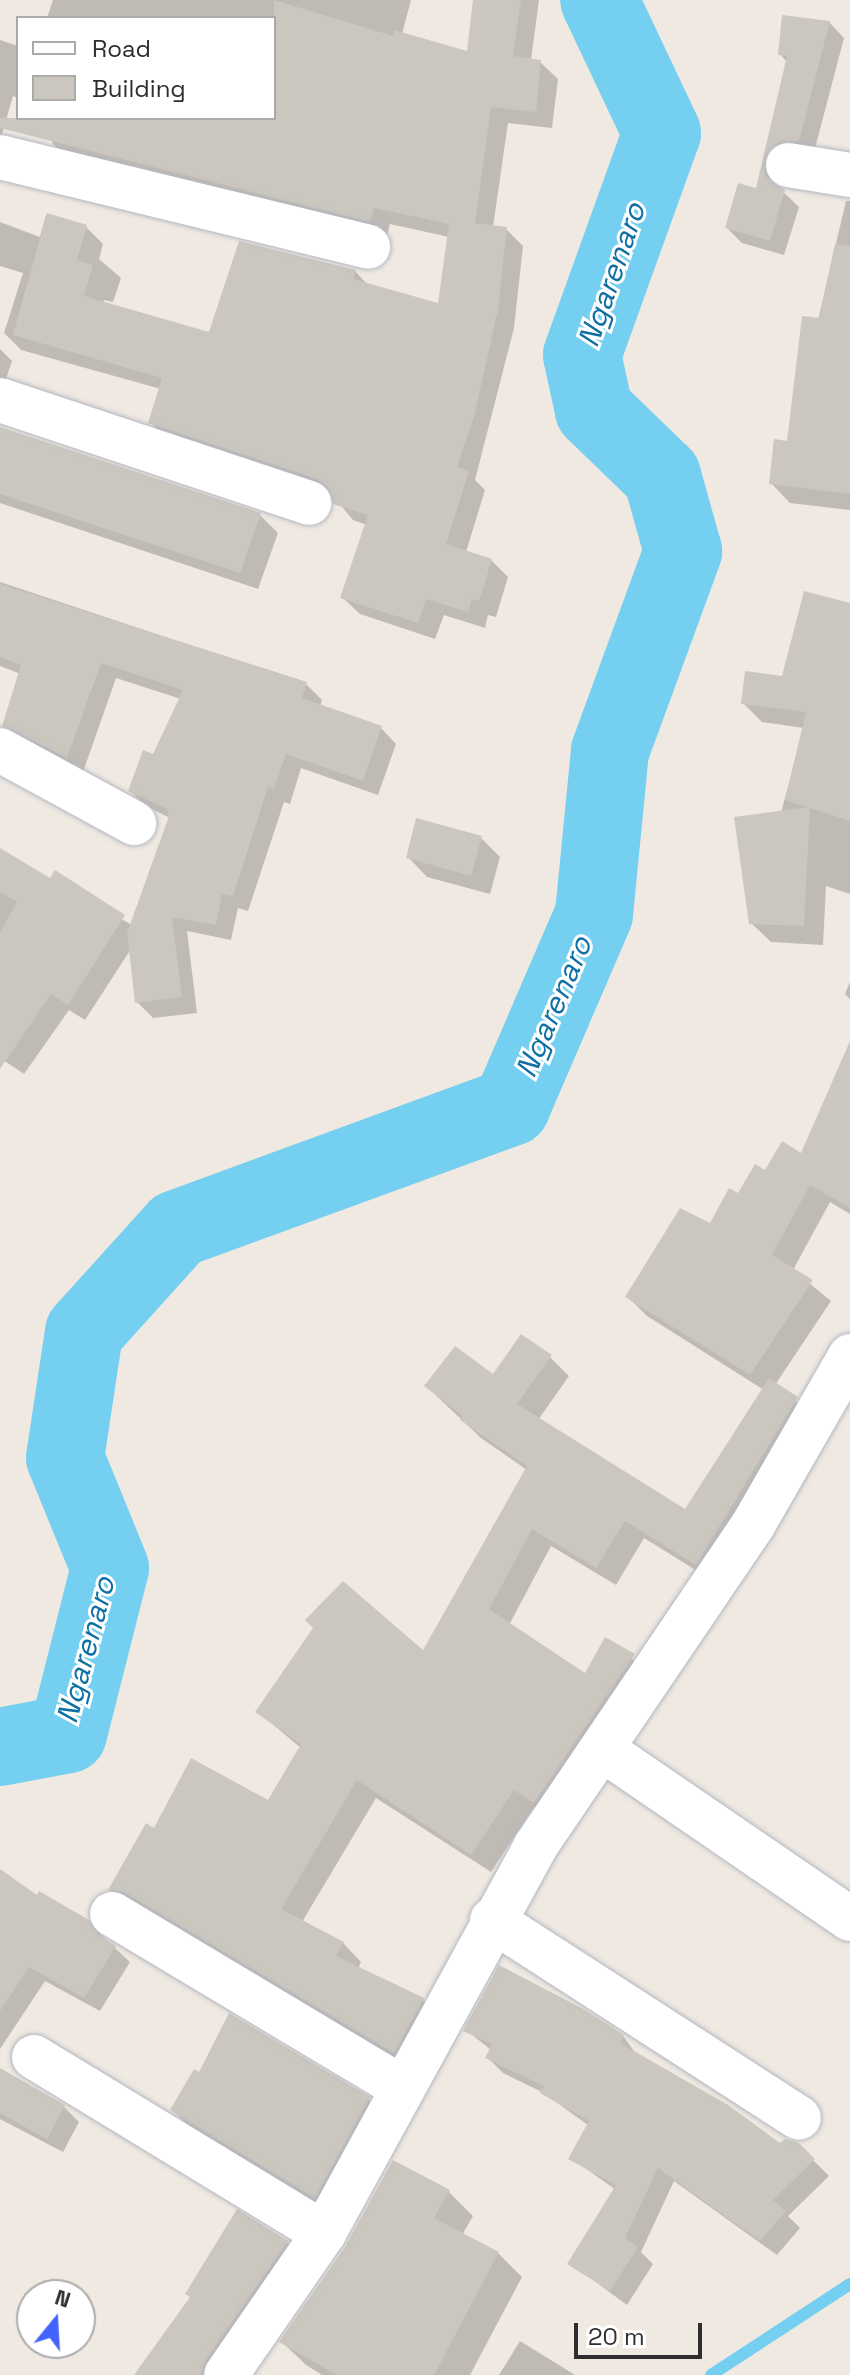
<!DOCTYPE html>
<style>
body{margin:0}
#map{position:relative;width:850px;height:2375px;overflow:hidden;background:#efe9e1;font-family:"Space Grotesk",sans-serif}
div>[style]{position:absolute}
.shadow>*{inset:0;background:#0003}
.stream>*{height:12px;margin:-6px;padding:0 6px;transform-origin:6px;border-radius:6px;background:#75cff0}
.river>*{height:78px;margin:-39px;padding:0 39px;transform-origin:39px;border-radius:39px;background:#75cff0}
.building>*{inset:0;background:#cbc7bf}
.roads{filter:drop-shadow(0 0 2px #b4b7c1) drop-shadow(0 0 2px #b4b7c1)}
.minor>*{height:44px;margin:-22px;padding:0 22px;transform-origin:22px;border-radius:22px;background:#fff}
span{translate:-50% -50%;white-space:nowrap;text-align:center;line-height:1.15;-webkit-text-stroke:6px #fff;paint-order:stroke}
.water-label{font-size:30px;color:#0d6fa3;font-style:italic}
.legend{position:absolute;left:16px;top:16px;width:260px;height:104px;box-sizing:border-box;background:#fff;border:2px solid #ababab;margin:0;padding:10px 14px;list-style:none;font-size:24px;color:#2e2e2e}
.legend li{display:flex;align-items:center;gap:16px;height:40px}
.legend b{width:40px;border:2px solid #ababab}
.north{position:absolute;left:16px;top:2279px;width:80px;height:80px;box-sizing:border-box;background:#fff;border:2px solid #ababab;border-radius:50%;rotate:18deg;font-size:22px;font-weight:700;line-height:32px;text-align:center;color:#2e2e2e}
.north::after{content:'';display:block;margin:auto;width:28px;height:36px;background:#4264fb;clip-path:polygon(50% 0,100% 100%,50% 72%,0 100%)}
.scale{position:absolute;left:574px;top:2323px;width:128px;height:36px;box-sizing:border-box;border:4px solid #2e2e2e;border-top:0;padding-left:10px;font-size:24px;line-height:28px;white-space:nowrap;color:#2e2e2e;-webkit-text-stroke:6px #fff;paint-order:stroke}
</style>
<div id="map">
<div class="shadow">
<i style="clip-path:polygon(53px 0,411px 0,402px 34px,468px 53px,475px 0,539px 0,531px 60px,540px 62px,558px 79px,552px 128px,508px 123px,493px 227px,506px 229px,523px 246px,514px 328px,475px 480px,485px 490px,466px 552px,491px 560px,508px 577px,496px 617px,488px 615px,485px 628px,444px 615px,435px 639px,360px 614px,342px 597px,367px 525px,353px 520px,332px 495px,167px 439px,150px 422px,161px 389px,21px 350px,4px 333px,23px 273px,0 266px,0 222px,40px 237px,46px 215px,86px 227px,103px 244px,99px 259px,121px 278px,113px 302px,104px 300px,103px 304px,210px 334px,355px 271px,368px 285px,439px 306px,449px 237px,390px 224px,386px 238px,69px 160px,52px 143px,60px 118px,274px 118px,274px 18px,47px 18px)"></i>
<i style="clip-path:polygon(784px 18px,830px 23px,844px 38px,813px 156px,778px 176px,779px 188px,799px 207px,784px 255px,742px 243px,727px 228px,758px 190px,787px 62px,780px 54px)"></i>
<i style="clip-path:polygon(0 40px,18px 46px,18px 98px,13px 96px,0 141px)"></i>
<i style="clip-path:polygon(846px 201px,850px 201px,850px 510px,790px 503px,771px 483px,789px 443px)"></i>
<i style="clip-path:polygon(0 349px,12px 361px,0 397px)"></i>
<i style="clip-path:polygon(0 430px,260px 515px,278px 533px,258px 589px,0 503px)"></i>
<i style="clip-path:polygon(0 582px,306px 684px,322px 700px,320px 706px,381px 728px,396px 744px,378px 795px,301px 768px,290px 804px,284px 802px,248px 911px,238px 908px,231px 940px,187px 931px,197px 1013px,153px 1018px,137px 1002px,131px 949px,85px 1020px,69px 1010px,24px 1074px,0 1058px,0 851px,132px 925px,170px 818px,146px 806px,130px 791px,154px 757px,181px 699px,116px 678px,83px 772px,20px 741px,4px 725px,21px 674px,0 666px)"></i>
<i style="clip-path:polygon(850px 605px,850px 894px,826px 886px,823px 945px,771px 942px,751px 923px,804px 728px,762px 722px,743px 703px,783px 678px)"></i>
<i style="clip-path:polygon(481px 838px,500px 857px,490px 894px,427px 877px,408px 857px)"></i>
<i style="clip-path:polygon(850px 982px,850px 999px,845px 994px)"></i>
<i style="clip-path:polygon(850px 1074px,850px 1214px,830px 1202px,793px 1270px,831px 1301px,775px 1385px,815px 1417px,715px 1582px,644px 1538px,616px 1585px,551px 1546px,509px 1625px,586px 1676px,606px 1640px,653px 1675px,554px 1821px,534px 1807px,491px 1872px,376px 1798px,302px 1922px,343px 1943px,361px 1962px,358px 1969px,423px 2000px,441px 2019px,413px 2071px,129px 1908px,111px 1890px,155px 1830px,269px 1802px,301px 1748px,258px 1712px,423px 1653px,527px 1470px,481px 1438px,426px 1386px,493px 1377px,550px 1357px,569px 1376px,538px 1420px,686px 1512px,764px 1390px,647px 1316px,628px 1297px,765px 1173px,802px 1156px)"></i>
<i style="clip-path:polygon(0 1871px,37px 1898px,87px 1922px,130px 1962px,100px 2011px,45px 1981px,0 2049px)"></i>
<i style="clip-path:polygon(466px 2030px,623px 2036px,637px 2055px,781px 2146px,798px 2145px,829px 2176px,788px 2216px,800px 2228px,777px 2255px,674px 2181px,641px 2252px,653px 2264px,627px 2305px,570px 2263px,616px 2190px,571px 2158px,588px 2125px,542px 2092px,503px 2073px,487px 2057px,491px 2050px)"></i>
<i style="clip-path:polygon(0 2071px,64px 2107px,79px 2122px,63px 2152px,0 2119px)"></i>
<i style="clip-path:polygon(368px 2099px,386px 2116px,332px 2214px,190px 2127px,172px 2110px)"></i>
<i style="clip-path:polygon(449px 2192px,473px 2216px,462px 2235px,498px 2253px,522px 2277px,470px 2375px,322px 2375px,306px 2365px,282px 2342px,346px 2248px)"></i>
<i style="clip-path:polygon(287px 2242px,306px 2261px,227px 2375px,153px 2375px)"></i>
<i style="clip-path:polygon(520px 2341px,575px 2375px,499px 2375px)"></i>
</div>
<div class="stream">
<i style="left:711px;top:2375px;width:166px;rotate:-33.2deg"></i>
</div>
<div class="river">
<i style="left:0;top:1747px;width:69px;rotate:-10.8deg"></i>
<i style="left:68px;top:1734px;width:171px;rotate:-75.8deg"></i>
<i style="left:110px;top:1568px;width:119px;rotate:-112.2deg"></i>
<i style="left:65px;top:1458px;width:127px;rotate:-81.4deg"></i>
<i style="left:84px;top:1332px;width:139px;rotate:-47.9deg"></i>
<i style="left:177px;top:1229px;width:356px;rotate:-20.1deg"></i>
<i style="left:511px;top:1107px;width:210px;rotate:-66.7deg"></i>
<i style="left:594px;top:914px;width:164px;rotate:-84.4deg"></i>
<i style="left:610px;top:751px;width:213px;rotate:-69.9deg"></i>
<i style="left:683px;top:551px;width:78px;rotate:-105.6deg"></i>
<i style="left:662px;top:476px;width:95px;rotate:-135.9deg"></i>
<i style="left:594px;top:410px;width:56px;rotate:-102.3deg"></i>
<i style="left:582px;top:355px;width:236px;rotate:-70.2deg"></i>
<i style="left:662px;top:133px;width:147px;rotate:-115.3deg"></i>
</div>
<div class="building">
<i style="clip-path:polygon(274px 0,393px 36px,394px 30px,467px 51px,473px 0,521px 0,513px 56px,541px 60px,536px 112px,491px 107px,475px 223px,507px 227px,498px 310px,474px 417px,457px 467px,469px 471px,446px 544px,492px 559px,479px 601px,472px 599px,468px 612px,426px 599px,418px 623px,340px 598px,368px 515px,333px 504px,328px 487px,317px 479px,148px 423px,162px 378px,13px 335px,47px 213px,87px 225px,77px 260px,93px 265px,84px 296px,209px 332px,239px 241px,356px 270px,353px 279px,438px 303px,449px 224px,374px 208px,370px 222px,0 128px,0 118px,274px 118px)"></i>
<i style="clip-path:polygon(782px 15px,830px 21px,799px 141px,778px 142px,764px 160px,765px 175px,785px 190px,770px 241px,725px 228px,738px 183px,756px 188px,787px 56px,778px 55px)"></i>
<i style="clip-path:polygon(835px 244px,850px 246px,850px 494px,769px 484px,774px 439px,787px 441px,802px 316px,819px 318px)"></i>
<i style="clip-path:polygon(0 427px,261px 513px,240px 573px,0 494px)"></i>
<i style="clip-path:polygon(0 584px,307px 682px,302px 698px,382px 726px,363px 781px,286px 754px,274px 789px,268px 787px,233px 896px,222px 894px,216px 925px,172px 917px,182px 997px,135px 1003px,127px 933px,169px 816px,167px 809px,128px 791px,143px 750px,153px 754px,183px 690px,101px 663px,67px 758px,2px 726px,21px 665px,0 657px)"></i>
<i style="clip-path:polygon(804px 591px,850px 603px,850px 821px,810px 808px,804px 926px,749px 924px,734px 817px,807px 807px,785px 800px,806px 712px,741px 704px,745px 671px,782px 676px)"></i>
<i style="clip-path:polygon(416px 818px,482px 836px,471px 876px,406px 858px)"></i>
<i style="clip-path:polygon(0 848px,50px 878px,55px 870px,125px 915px,68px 1005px,51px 994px,0 1069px,0 932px,17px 902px,0 892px)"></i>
<i style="clip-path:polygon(850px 1041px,850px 1208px,810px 1185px,772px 1255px,813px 1280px,750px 1375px,625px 1297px,680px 1208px,710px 1223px,729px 1188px,738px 1193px,755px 1164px,765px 1170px,782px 1141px,801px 1153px)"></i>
<i style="clip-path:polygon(521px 1334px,552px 1355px,517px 1404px,685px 1509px,769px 1378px,798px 1397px,696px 1565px,625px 1521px,596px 1568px,532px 1529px,489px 1609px,585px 1673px,605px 1637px,635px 1654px,534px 1803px,514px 1790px,471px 1855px,357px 1780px,281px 1909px,344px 1942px,336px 1956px,424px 1998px,394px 2053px,125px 1893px,108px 1890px,146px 1823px,154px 1828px,191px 1758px,268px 1800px,301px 1744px,255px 1712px,313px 1628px,305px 1620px,343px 1581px,423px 1650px,527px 1466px,460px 1420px,463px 1416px,424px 1386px,455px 1346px,493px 1374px)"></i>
<i style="clip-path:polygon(0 1869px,37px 1895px,39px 1891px,89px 1920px,99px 1935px,116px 1946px,84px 1998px,29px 1967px,0 2011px)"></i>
<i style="clip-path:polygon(499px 1965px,585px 2010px,624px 2035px,620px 2043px,728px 2105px,780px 2143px,785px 2139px,799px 2143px,815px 2159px,773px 2200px,786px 2211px,760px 2241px,658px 2168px,625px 2238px,638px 2247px,610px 2291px,567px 2264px,616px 2185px,568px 2159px,589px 2121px,540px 2093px,544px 2086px,485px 2058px,492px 2044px,463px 2031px)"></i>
<i style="clip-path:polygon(229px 2013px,370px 2097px,315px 2198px,170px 2110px,194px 2069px,199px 2072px)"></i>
<i style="clip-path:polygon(0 2068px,65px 2105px,47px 2139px,0 2113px)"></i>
<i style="clip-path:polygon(393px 2160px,450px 2190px,434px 2218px,499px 2252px,434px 2375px,337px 2375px,279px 2342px,345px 2247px)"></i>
<i style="clip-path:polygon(237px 2209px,288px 2241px,205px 2361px,201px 2375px,134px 2375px,190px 2297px,185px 2294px)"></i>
</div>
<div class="roads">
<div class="minor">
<i style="left:0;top:157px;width:379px;rotate:13.7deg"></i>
<i style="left:788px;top:165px;width:63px;rotate:9.2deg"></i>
<i style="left:0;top:400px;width:326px;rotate:18.4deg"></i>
<i style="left:0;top:750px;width:153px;rotate:28.6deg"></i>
<i style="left:602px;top:1749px;width:301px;rotate:34.4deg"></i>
<i style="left:112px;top:1914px;width:339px;rotate:30.9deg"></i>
<i style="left:492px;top:1920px;width:365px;rotate:32.8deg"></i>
<i style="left:34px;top:2057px;width:339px;rotate:31.3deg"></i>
<i style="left:226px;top:2375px;width:173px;rotate:-55.4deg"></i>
<i style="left:324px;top:2233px;width:440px;rotate:-61.3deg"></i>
<i style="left:535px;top:1847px;width:389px;rotate:-55.9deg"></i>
<i style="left:753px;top:1525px;width:195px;rotate:-60.1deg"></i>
</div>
</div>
<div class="water-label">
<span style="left:612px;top:275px;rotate:-71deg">Ngarenaro</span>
<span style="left:554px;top:1007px;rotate:-67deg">Ngarenaro</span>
<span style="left:86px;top:1650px;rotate:-75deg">Ngarenaro</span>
</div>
<ul class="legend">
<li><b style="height:10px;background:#fff"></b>Road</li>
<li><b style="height:22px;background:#cbc7bf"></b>Building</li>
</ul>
<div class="north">N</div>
<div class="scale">20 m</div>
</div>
